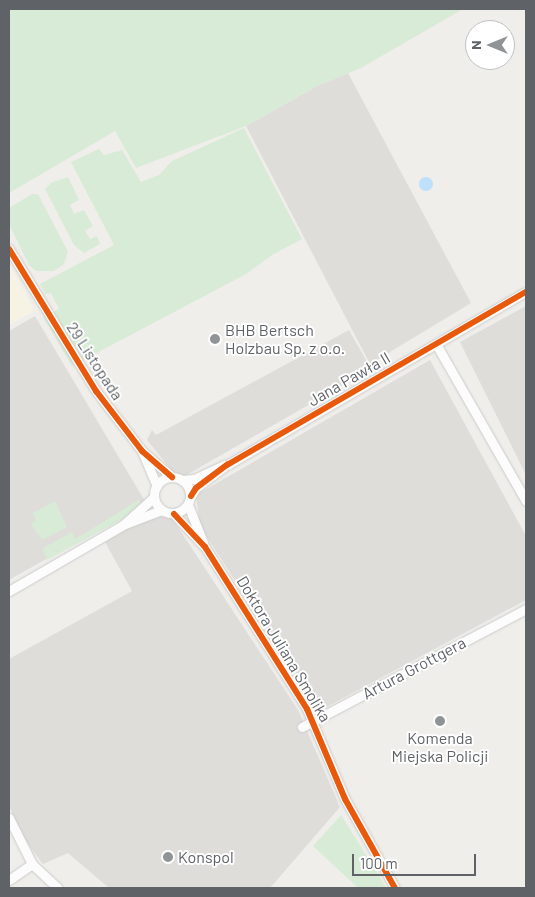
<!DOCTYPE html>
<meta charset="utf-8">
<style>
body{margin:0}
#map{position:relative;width:535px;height:897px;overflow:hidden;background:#efeeea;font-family:Barlow,sans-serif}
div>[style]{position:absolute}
.commercial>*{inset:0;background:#f7f3e4}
.industrial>*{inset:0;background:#dfddda}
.green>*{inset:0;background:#d8ebd6}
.water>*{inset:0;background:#bfe0f9}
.round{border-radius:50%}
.roads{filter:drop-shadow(0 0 1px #cbcccc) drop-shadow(0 0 1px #cbcccc)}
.minor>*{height:9px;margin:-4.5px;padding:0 4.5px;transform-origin:4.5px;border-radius:4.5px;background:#fdfcfc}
.minor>.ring{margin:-4.5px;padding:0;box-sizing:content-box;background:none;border:9px solid #fdfcfc;border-radius:50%}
.cycleway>*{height:6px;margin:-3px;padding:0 3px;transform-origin:3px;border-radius:3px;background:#e8590c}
.dots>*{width:14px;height:14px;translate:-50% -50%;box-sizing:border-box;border:2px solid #fff;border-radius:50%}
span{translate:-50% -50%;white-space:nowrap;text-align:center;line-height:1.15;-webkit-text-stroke:4px #fff;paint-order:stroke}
.poi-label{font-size:16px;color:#5f6368}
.left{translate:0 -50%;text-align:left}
.street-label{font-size:16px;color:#5f6368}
.frame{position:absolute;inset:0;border:10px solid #5f6368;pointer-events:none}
.north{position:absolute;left:465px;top:20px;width:50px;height:50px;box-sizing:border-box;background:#fff;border:1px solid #bfc1c3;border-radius:50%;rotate:270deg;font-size:14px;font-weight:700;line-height:20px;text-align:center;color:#5f6368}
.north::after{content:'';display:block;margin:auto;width:18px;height:22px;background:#919496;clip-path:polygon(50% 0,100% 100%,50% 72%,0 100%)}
.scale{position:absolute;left:352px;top:854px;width:124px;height:22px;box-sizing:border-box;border:2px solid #5f6368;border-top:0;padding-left:6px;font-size:15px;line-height:18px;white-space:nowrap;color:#5f6368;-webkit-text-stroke:4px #fff;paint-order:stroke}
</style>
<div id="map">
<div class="commercial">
<i style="clip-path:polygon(9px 262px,34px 311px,9px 325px)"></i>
</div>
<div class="industrial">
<i style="clip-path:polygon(348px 73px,471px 303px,370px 364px,246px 126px,317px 86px)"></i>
<i style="clip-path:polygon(526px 306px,526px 475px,460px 342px)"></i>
<i style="clip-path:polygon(35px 316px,146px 503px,9px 580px,9px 331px)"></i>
<i style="clip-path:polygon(349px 330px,371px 369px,183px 477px,173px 472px,147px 440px,152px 430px,156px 435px)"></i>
<i style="clip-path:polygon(430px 360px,526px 536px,526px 600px,319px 711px,200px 526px,196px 495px)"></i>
<i style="clip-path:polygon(152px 514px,162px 517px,170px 515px,298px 710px,340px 807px,270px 888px,109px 888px,68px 853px,43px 864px,24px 839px,9px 806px,9px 659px,132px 591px,105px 542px)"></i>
</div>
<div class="green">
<i style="clip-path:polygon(9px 9px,463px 9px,361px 68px,317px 86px,246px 126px,136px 168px,115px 131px,9px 193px)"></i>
<i style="clip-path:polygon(244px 128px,302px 239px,272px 255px,246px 274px,72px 366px,43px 317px,59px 309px,51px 293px,45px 294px,40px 284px,114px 245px,71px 162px,99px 149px,104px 155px,122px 150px,141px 182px,159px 175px,172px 161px)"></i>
<i style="clip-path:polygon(68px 177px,79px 200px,70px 205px,74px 214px,84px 210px,93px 226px,85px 231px,90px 239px,97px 236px,100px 244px,84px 253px,74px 245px,45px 189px,51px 183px)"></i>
<i style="clip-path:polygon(32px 194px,38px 194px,68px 252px,64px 264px,54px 271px,36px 271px,29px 265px,9px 224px,9px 208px)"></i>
<i style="clip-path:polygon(139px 500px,143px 508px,47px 560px,43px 549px,47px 546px,72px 532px,75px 539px)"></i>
<i style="clip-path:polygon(55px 501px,67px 527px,42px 540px,31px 524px,36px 520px,33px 513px)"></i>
<i style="clip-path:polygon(341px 815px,378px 874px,386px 888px,358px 888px,313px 846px)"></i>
</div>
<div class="water">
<i class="round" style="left:419px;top:177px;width:14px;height:14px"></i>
</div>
<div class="roads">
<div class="minor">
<i style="left:9px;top:249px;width:167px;rotate:58.5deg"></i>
<i style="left:96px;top:391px;width:76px;rotate:52.5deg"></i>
<i style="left:142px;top:451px;width:40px;rotate:41deg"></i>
<i style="left:436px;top:344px;width:181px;rotate:60.2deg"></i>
<i style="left:142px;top:451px;width:38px;rotate:67deg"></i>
<i class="ring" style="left:154px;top:477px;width:27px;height:27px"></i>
<i style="left:182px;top:480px;width:12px;rotate:-5deg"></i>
<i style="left:194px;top:479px;width:33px;rotate:-25deg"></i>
<i style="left:191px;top:496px;width:9px;rotate:-58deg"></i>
<i style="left:196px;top:488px;width:39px;rotate:-37deg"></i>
<i style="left:227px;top:465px;width:345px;rotate:-30.1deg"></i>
<i style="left:188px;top:505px;width:40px;rotate:68deg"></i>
<i style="left:174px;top:514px;width:45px;rotate:46.8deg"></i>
<i style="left:205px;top:547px;width:191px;rotate:57.8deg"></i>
<i style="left:307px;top:709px;width:98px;rotate:67.1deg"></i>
<i style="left:345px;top:799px;width:102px;rotate:60.7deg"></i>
<i style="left:125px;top:524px;width:39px;rotate:-21deg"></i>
<i style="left:9px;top:591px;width:132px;rotate:-30.1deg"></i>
<i style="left:123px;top:525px;width:42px;rotate:-42.1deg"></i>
<i style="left:302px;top:727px;width:253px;rotate:-27.8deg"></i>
<i style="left:9px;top:818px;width:51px;rotate:63.4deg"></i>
<i style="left:32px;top:864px;width:35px;rotate:43deg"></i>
<i style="left:9px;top:880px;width:28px;rotate:-35deg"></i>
</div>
</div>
<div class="cycleway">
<i style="left:9px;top:249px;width:167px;rotate:58.5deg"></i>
<i style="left:96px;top:391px;width:76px;rotate:52.5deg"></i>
<i style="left:142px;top:451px;width:40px;rotate:41deg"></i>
<i style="left:191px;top:496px;width:9px;rotate:-58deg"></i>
<i style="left:196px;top:488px;width:39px;rotate:-37deg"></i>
<i style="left:227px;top:465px;width:345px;rotate:-30.1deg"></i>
<i style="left:174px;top:514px;width:45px;rotate:46.8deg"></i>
<i style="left:205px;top:547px;width:191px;rotate:57.8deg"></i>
<i style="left:307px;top:709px;width:98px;rotate:67.1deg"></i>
<i style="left:345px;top:799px;width:102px;rotate:60.7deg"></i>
</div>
<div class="dots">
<i style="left:215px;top:339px;background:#919496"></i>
<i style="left:440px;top:721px;background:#919496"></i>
<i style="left:168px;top:857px;background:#919496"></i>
</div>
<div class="poi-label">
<span class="left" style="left:225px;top:339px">BHB Bertsch<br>Holzbau Sp. z o.o.</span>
<span style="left:440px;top:747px">Komenda<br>Miejska Policji</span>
<span class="left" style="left:178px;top:857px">Konspol</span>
</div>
<div class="street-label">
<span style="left:95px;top:361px;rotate:57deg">29 Listopada</span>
<span style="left:349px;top:379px;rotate:-30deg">Jana Pawła II</span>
<span style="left:284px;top:649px;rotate:59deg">Doktora Juliana Smolika</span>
<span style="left:414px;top:668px;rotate:-28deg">Artura Grottgera</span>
</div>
<div class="frame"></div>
<div class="north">N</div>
<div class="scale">100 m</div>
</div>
